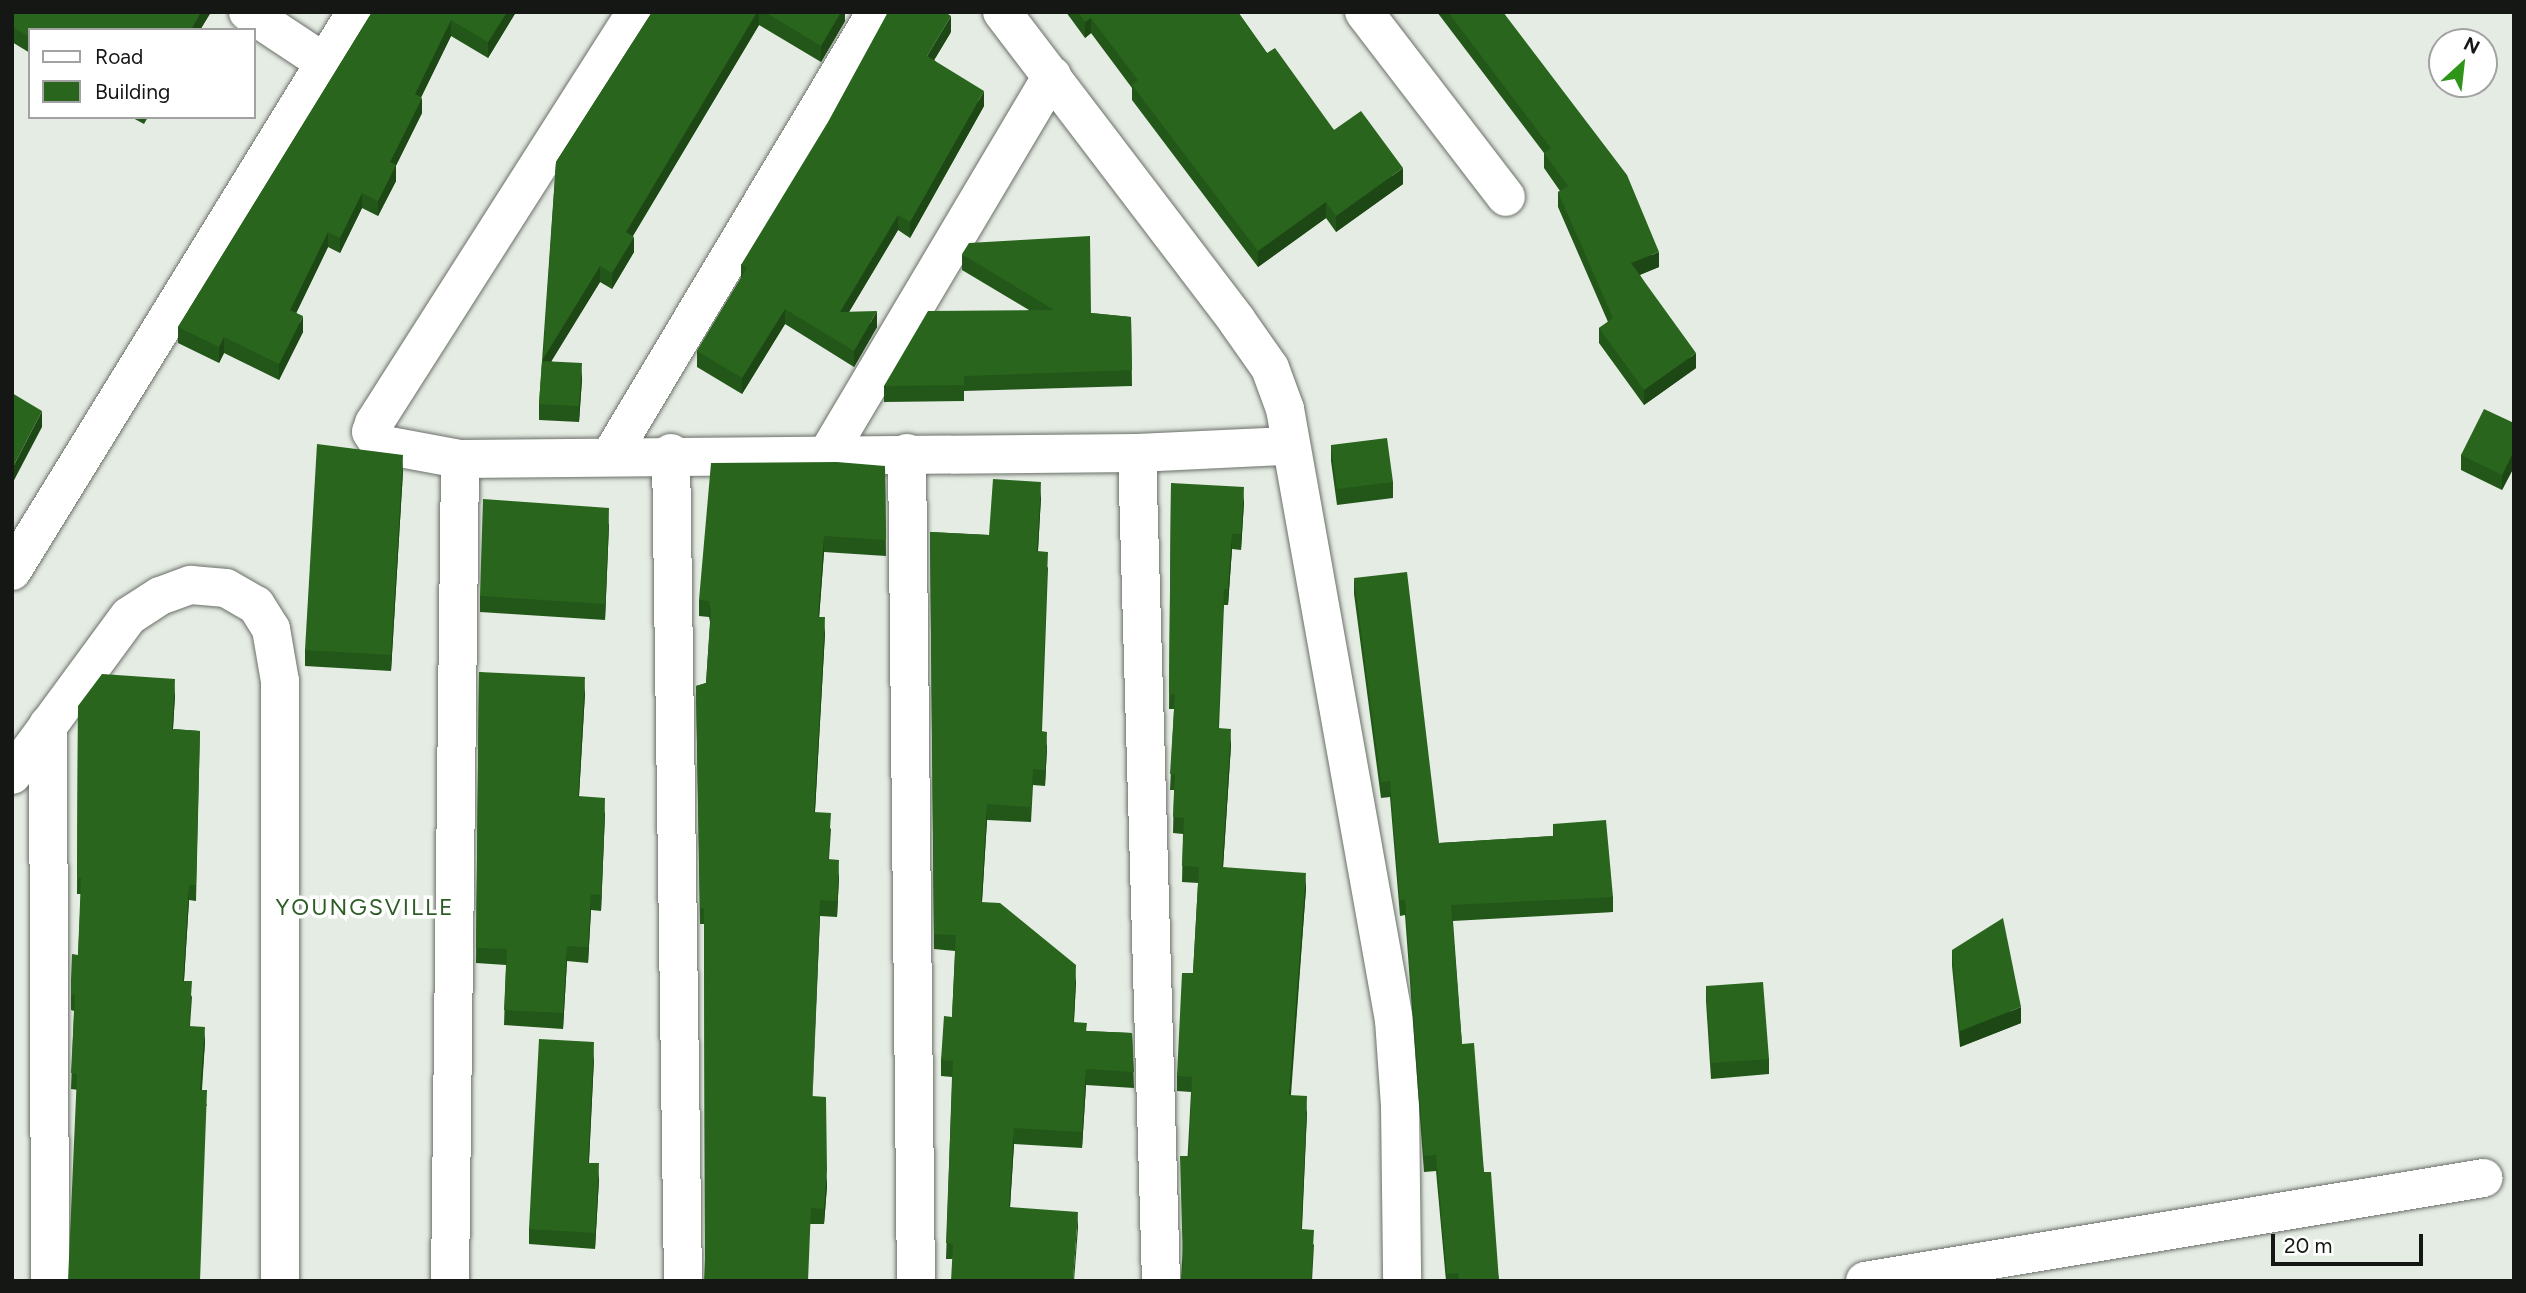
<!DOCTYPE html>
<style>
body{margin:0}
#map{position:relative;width:2526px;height:1293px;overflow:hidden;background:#e5ece3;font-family:Figtree,sans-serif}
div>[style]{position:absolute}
.roads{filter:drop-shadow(0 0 2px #6a7069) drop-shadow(0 0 2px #6a7069)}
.street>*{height:38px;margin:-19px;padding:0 19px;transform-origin:19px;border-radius:19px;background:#fff}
.wall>*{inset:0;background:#235719}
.shaded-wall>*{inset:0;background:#1d4714}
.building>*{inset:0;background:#29651d}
span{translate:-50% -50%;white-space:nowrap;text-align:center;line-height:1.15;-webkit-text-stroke:7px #fff;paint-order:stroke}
.neighbourhood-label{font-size:23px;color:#2d5d25;letter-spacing:2px}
.frame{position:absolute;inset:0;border:14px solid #141714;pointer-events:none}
.legend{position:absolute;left:28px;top:28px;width:228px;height:91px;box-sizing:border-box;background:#fff;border:2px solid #a1a2a1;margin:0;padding:9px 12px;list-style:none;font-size:21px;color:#141714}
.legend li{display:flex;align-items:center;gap:14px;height:35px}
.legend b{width:35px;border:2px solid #a1a2a1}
.north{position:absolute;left:2428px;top:28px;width:70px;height:70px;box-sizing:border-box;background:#fff;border:2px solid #a1a2a1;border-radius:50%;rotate:27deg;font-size:19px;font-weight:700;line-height:28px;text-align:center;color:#141714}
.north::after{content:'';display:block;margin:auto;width:24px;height:32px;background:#2f9519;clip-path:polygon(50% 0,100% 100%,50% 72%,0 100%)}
.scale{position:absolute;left:2271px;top:1234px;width:152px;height:32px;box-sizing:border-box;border:4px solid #141714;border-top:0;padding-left:9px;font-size:21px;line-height:24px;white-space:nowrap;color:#141714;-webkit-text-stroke:5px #fff;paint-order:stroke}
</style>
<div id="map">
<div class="roads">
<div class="street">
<i style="left:248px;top:12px;width:92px;rotate:33.5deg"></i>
<i style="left:636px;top:12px;width:487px;rotate:122.5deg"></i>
<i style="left:374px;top:423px;width:9px;rotate:108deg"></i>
<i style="left:371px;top:432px;width:14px;rotate:56deg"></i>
<i style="left:379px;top:444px;width:82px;rotate:10.5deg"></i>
<i style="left:460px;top:459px;width:677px;rotate:-0.51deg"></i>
<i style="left:1137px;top:453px;width:151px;rotate:-2.7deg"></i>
<i style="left:1002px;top:12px;width:388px;rotate:52.7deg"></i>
<i style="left:1237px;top:321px;width:57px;rotate:54.9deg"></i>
<i style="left:1270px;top:368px;width:44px;rotate:69.9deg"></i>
<i style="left:1285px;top:409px;width:621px;rotate:79.89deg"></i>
<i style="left:1394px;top:1020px;width:85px;rotate:86deg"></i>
<i style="left:1400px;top:1105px;width:176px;rotate:89.3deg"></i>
<i style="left:1364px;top:12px;width:233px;rotate:52.5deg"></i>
<i style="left:671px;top:453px;width:828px;rotate:89.17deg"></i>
<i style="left:828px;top:453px;width:439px;rotate:-59.3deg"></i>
<i style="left:907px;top:453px;width:828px;rotate:89.38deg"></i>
<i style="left:1137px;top:453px;width:828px;rotate:88.34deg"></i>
<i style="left:611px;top:455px;width:516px;rotate:-59.11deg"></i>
<i style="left:12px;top:571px;width:656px;rotate:-58.39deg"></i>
<i style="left:48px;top:725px;width:556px;rotate:89.79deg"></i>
<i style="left:12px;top:775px;width:197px;rotate:-53.7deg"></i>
<i style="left:129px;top:616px;width:37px;rotate:-33deg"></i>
<i style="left:160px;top:596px;width:33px;rotate:-20deg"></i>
<i style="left:191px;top:585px;width:35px;rotate:5deg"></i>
<i style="left:226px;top:588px;width:34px;rotate:30deg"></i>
<i style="left:256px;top:605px;width:28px;rotate:58deg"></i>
<i style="left:271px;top:629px;width:53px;rotate:80.2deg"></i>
<i style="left:280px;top:681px;width:600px;rotate:90deg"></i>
<i style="left:450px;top:1281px;width:822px;rotate:-89.3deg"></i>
<i style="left:1865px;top:1281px;width:627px;rotate:-9.46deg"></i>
</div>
</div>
<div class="wall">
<i style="clip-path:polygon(12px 12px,211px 12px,200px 30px,30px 30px,30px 53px,12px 42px)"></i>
<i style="clip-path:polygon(372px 12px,516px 12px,488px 58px,451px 36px,421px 97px,422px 113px,396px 165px,396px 181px,378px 216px,362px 208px,340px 253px,328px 247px,296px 313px,303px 332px,279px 380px,224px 353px,219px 363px,178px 343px,178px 327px)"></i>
<i style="clip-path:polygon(652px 12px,845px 12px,845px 21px,821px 62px,759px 25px,633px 236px,634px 252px,612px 289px,600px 282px,551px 361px,582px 379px,579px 422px,539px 420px,539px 404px,556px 162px)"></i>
<i style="clip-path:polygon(1066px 12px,1238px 12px,1267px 53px,1334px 130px,1403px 184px,1336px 232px,1326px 218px,1258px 267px,1132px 100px,1132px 88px,1091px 33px,1085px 38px)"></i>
<i style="clip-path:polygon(1437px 12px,1503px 12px,1659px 267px,1640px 275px,1696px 368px,1644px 405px,1599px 343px,1599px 328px,1608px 322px,1558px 207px,1558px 192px,1560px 191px,1544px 168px,1544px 153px)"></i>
<i style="clip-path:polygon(951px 32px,934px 60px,984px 106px,910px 238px,898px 230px,849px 312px,877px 327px,854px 367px,785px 324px,742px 394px,697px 367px,697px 351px,741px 278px,741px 265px)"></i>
<i style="clip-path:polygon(131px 117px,148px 117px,144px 124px)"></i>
<i style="clip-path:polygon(962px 254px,1091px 313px,1131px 317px,1132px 386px,964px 391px,964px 401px,884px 402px,884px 386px,1029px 310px,962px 270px)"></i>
<i style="clip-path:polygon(2514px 423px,2514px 467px,2502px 490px,2461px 470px,2461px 455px)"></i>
<i style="clip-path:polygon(1331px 445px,1393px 482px,1393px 498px,1337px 505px,1331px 461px)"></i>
<i style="clip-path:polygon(885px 466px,886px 556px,824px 552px,819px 617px,825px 633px,815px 812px,831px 829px,829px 859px,839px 876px,837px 917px,820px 916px,812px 1096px,827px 1186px,824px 1224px,811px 1224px,705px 1260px,704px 924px,700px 924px,696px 686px,706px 683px,710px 622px,709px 617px,699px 616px,699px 600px)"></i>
<i style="clip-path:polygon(403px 471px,391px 671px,305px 666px,305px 650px)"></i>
<i style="clip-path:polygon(1171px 483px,1244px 502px,1241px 550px,1232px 549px,1228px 605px,1224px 605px,1219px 728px,1231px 745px,1223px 867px,1306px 888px,1291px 1095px,1307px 1112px,1302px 1229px,1314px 1245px,1312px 1281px,1181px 1281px,1191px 1092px,1177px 1091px,1177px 1076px,1193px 973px,1198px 883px,1182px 882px,1183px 834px,1173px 833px,1174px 790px,1170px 790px,1174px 709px,1169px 709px)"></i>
<i style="clip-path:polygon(1041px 497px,1038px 551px,1048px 568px,1042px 731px,1047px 747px,1045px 786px,1033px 785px,1031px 822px,987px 820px,982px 902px,1076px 981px,1074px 1022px,1087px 1031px,1132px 1033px,1134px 1088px,1086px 1085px,1082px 1148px,1014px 1144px,1010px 1207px,1078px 1228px,952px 1259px,946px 1259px,952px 1077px,941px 1076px,941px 1060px,952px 1017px,955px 951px,934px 949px,930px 532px,989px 535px)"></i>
<i style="clip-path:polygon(609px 524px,605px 620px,480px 612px,480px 596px)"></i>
<i style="clip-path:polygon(1354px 578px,1439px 843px,1553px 836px,1553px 824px,1613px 897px,1613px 912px,1453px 921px,1462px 1044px,1484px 1172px,1499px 1281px,1446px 1281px,1436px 1171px,1424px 1172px,1405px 915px,1400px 916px,1390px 797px,1381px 798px,1354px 594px)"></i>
<i style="clip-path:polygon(479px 672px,585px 693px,579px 796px,605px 813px,601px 911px,591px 910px,588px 963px,567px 961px,563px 1029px,504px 1025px,506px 965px,476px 963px)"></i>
<i style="clip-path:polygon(175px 695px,173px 729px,200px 731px,196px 901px,189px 900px,184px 981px,192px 997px,190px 1026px,205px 1042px,202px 1090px,207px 1106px,71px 1089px,74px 1011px,71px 1010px,71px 980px,78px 955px,81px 894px,77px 894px,78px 706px)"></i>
<i style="clip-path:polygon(1952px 950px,2021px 1023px,1960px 1047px,1952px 966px)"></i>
<i style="clip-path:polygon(1706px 986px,1769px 1059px,1769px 1074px,1711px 1079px,1706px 1001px)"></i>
<i style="clip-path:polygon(594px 1058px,589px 1163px,599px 1179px,595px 1249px,529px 1244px,529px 1229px)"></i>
</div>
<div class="shaded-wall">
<i style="clip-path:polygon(201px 12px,211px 12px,200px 30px,191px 30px)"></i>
<i style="clip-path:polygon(507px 12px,516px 12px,488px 58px,488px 42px)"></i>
<i style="clip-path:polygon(757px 12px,759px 12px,759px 25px,626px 247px,626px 232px)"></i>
<i style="clip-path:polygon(841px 12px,845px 12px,845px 21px,821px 62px,821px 46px)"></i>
<i style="clip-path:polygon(951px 16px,951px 32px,927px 72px,927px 56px)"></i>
<i style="clip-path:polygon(1091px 18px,1091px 33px,1085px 38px,1085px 22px)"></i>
<i style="clip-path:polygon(451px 20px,451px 36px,415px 110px,415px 94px)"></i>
<i style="clip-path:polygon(984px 91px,984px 106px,910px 238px,910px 222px)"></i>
<i style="clip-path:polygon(422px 98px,422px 113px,390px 178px,390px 162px)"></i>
<i style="clip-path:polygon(396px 165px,396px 181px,378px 216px,378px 201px)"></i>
<i style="clip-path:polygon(1403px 168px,1403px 184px,1336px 232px,1336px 216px)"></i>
<i style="clip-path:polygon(362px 193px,362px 208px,340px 253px,340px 238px)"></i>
<i style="clip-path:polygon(1326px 202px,1326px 218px,1258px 267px,1258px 251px)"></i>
<i style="clip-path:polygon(898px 215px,898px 230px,840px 327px,840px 312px)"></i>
<i style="clip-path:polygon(328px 232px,328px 247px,290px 326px,290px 310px)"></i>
<i style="clip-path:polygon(634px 237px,634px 252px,612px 289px,612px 273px)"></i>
<i style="clip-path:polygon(1659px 252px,1659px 267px,1631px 278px,1631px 263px)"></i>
<i style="clip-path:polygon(600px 266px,600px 282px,543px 375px,543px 359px)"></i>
<i style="clip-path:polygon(785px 309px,785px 324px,742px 394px,742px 378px)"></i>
<i style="clip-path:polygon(877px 311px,877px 327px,854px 367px,854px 351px)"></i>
<i style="clip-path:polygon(303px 316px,303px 332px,279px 380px,279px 364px)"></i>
<i style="clip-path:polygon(224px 337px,224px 353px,219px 363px,219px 347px)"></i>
<i style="clip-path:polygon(1696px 353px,1696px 368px,1644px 405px,1644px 390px)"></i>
<i style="clip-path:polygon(582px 363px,582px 379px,579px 422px,579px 406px)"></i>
<i style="clip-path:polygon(42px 411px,42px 427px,12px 484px,12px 469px)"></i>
<i style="clip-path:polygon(2514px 451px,2514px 467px,2502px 490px,2502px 475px)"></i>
<i style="clip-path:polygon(403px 455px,403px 471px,391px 671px,391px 655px)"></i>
<i style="clip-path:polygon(1041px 482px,1041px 497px,1037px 567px,1037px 551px)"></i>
<i style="clip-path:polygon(1244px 487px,1244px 502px,1241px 550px,1241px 534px)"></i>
<i style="clip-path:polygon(609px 508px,609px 524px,605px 620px,605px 604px)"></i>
<i style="clip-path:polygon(1232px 534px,1232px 549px,1228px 605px,1228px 589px)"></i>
<i style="clip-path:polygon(824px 536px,824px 552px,818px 633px,818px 617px)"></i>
<i style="clip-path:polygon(825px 617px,825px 633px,814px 828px,814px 812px)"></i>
<i style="clip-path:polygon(585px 677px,585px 693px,578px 812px,578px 796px)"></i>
<i style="clip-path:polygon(175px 679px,175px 695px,172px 744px,172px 729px)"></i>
<i style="clip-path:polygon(1231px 729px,1231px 745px,1222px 883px,1222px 867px)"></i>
<i style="clip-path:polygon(1047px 732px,1047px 747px,1045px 786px,1045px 770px)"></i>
<i style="clip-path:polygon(605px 798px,605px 813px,601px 911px,601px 895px)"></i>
<i style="clip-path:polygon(987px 804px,987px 820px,981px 917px,981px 902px)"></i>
<i style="clip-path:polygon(839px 860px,839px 876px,837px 917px,837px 901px)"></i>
<i style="clip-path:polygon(1306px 873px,1306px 888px,1289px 1111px,1289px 1095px)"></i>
<i style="clip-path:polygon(189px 885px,189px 900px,183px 996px,183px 981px)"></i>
<i style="clip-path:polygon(591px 894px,591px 910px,588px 963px,588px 947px)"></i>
<i style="clip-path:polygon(820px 900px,820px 916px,812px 1111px,812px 1096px)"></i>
<i style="clip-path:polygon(567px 946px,567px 961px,563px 1029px,563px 1013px)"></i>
<i style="clip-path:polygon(1076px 965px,1076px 981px,1073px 1038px,1073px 1022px)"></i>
<i style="clip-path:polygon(2021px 1007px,2021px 1023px,1960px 1047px,1960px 1031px)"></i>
<i style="clip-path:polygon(205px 1027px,205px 1042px,200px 1106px,200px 1090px)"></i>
<i style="clip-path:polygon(594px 1042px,594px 1058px,588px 1178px,588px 1163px)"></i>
<i style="clip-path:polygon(1086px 1069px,1086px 1085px,1082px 1148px,1082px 1132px)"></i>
<i style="clip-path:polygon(1307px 1096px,1307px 1112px,1301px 1244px,1301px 1229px)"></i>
<i style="clip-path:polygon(1014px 1128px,1014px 1144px,1009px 1223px,1009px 1207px)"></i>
<i style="clip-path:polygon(599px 1163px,599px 1179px,595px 1249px,595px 1233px)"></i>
<i style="clip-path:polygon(827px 1170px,827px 1186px,824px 1224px,824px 1209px)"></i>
<i style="clip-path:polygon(1078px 1212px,1078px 1228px,1074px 1281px,1073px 1281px)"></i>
</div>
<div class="building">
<i style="clip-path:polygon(12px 12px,201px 12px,191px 30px,30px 30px,30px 37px,12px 27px)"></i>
<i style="clip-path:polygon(372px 12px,507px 12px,488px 42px,451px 20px,415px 94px,422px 98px,390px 162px,396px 165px,378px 201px,362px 193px,340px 238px,328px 232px,290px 310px,303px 316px,279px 364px,224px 337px,219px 347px,178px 327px)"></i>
<i style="clip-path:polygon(652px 12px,757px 12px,626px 232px,634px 237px,612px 273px,600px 266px,543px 359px,556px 162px)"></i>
<i style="clip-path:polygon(765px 12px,841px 12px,821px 46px)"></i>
<i style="clip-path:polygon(888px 12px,945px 12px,951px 16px,927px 56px,984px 91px,910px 222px,898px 215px,840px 312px,877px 311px,854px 351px,785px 309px,742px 378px,697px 351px,747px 268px,741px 265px,828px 122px)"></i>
<i style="clip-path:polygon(1078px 12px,1238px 12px,1267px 53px,1275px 48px,1334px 130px,1361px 111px,1403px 168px,1336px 216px,1326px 202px,1258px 251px,1132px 85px,1138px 80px,1091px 18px,1085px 22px)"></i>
<i style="clip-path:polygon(1448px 12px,1503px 12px,1627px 175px,1659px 252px,1631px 263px,1696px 353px,1644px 390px,1599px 328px,1613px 318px,1558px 192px,1568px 186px,1544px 153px,1551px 148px)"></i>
<i style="clip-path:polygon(1090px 236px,1091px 313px,1131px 317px,1132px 370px,964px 376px,964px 385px,884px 386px,928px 311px,1054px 310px,962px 254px,969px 243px)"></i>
<i style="clip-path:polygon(542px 361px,582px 363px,579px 406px,539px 404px)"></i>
<i style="clip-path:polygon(12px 393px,42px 411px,12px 469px)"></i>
<i style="clip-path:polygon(2484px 409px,2514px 423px,2514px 451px,2502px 475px,2461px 455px)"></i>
<i style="clip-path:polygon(1387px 438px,1393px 482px,1337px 489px,1331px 445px)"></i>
<i style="clip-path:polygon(317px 444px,403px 455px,391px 655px,305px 650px)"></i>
<i style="clip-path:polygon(837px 462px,885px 466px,886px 540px,824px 536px,818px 617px,825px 617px,814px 812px,831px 813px,828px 859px,839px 860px,837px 901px,820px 900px,812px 1096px,826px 1097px,827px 1170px,824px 1209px,811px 1208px,808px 1281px,704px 1281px,705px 1259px,704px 909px,700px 908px,696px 686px,706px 683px,711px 611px,709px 601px,699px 600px,711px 463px)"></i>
<i style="clip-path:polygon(993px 479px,1041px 482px,1037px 551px,1048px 552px,1041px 731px,1047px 732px,1045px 770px,1033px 769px,1031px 807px,987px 804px,981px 902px,1000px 903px,1076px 965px,1073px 1022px,1087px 1023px,1086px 1031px,1132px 1033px,1134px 1072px,1086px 1069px,1082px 1132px,1014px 1128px,1009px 1207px,1078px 1212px,1073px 1281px,951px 1281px,953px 1244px,946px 1243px,953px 1061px,941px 1060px,944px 1016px,952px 1017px,956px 935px,934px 934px,930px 532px,989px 535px)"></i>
<i style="clip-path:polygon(1171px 483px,1244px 487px,1241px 534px,1232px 534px,1228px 589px,1224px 589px,1218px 728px,1231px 729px,1222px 867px,1306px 873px,1289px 1095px,1307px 1096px,1301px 1229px,1314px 1230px,1311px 1281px,1181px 1281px,1183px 1265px,1180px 1156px,1189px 1156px,1192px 1077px,1177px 1076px,1182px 973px,1193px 973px,1199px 867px,1182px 866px,1184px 818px,1173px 817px,1175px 774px,1170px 774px,1175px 694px,1169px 694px)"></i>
<i style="clip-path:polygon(483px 499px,609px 508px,605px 604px,480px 596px)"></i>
<i style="clip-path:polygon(1407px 572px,1439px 843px,1554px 836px,1553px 824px,1606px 820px,1613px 897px,1451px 905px,1462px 1044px,1474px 1043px,1484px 1172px,1491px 1172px,1499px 1281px,1459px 1281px,1458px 1273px,1447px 1274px,1436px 1155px,1424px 1156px,1405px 900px,1400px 900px,1390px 781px,1381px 782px,1354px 578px)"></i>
<i style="clip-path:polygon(479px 672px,585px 677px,578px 796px,605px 798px,601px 895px,591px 894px,588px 947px,567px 946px,563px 1013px,504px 1010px,507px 949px,476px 948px)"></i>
<i style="clip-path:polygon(102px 674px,175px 679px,172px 729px,200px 731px,196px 885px,189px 885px,183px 981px,192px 981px,189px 1026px,205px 1027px,200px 1090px,207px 1090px,200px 1281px,68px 1281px,77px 1074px,71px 1073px,75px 995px,71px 995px,71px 980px,72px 954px,78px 955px,81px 878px,77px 878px,78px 706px)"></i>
<i style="clip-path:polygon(2003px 918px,2021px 1007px,1960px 1031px,1952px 950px)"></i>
<i style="clip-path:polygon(1763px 982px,1769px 1059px,1711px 1063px,1706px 986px)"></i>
<i style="clip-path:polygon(539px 1039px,594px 1042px,588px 1163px,599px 1163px,595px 1233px,529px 1229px)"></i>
</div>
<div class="neighbourhood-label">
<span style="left:365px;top:907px">YOUNGSVILLE</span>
</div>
<div class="frame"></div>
<ul class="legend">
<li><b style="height:9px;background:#fff"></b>Road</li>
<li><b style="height:19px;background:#29651d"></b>Building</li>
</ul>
<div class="north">N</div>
<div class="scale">20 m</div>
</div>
